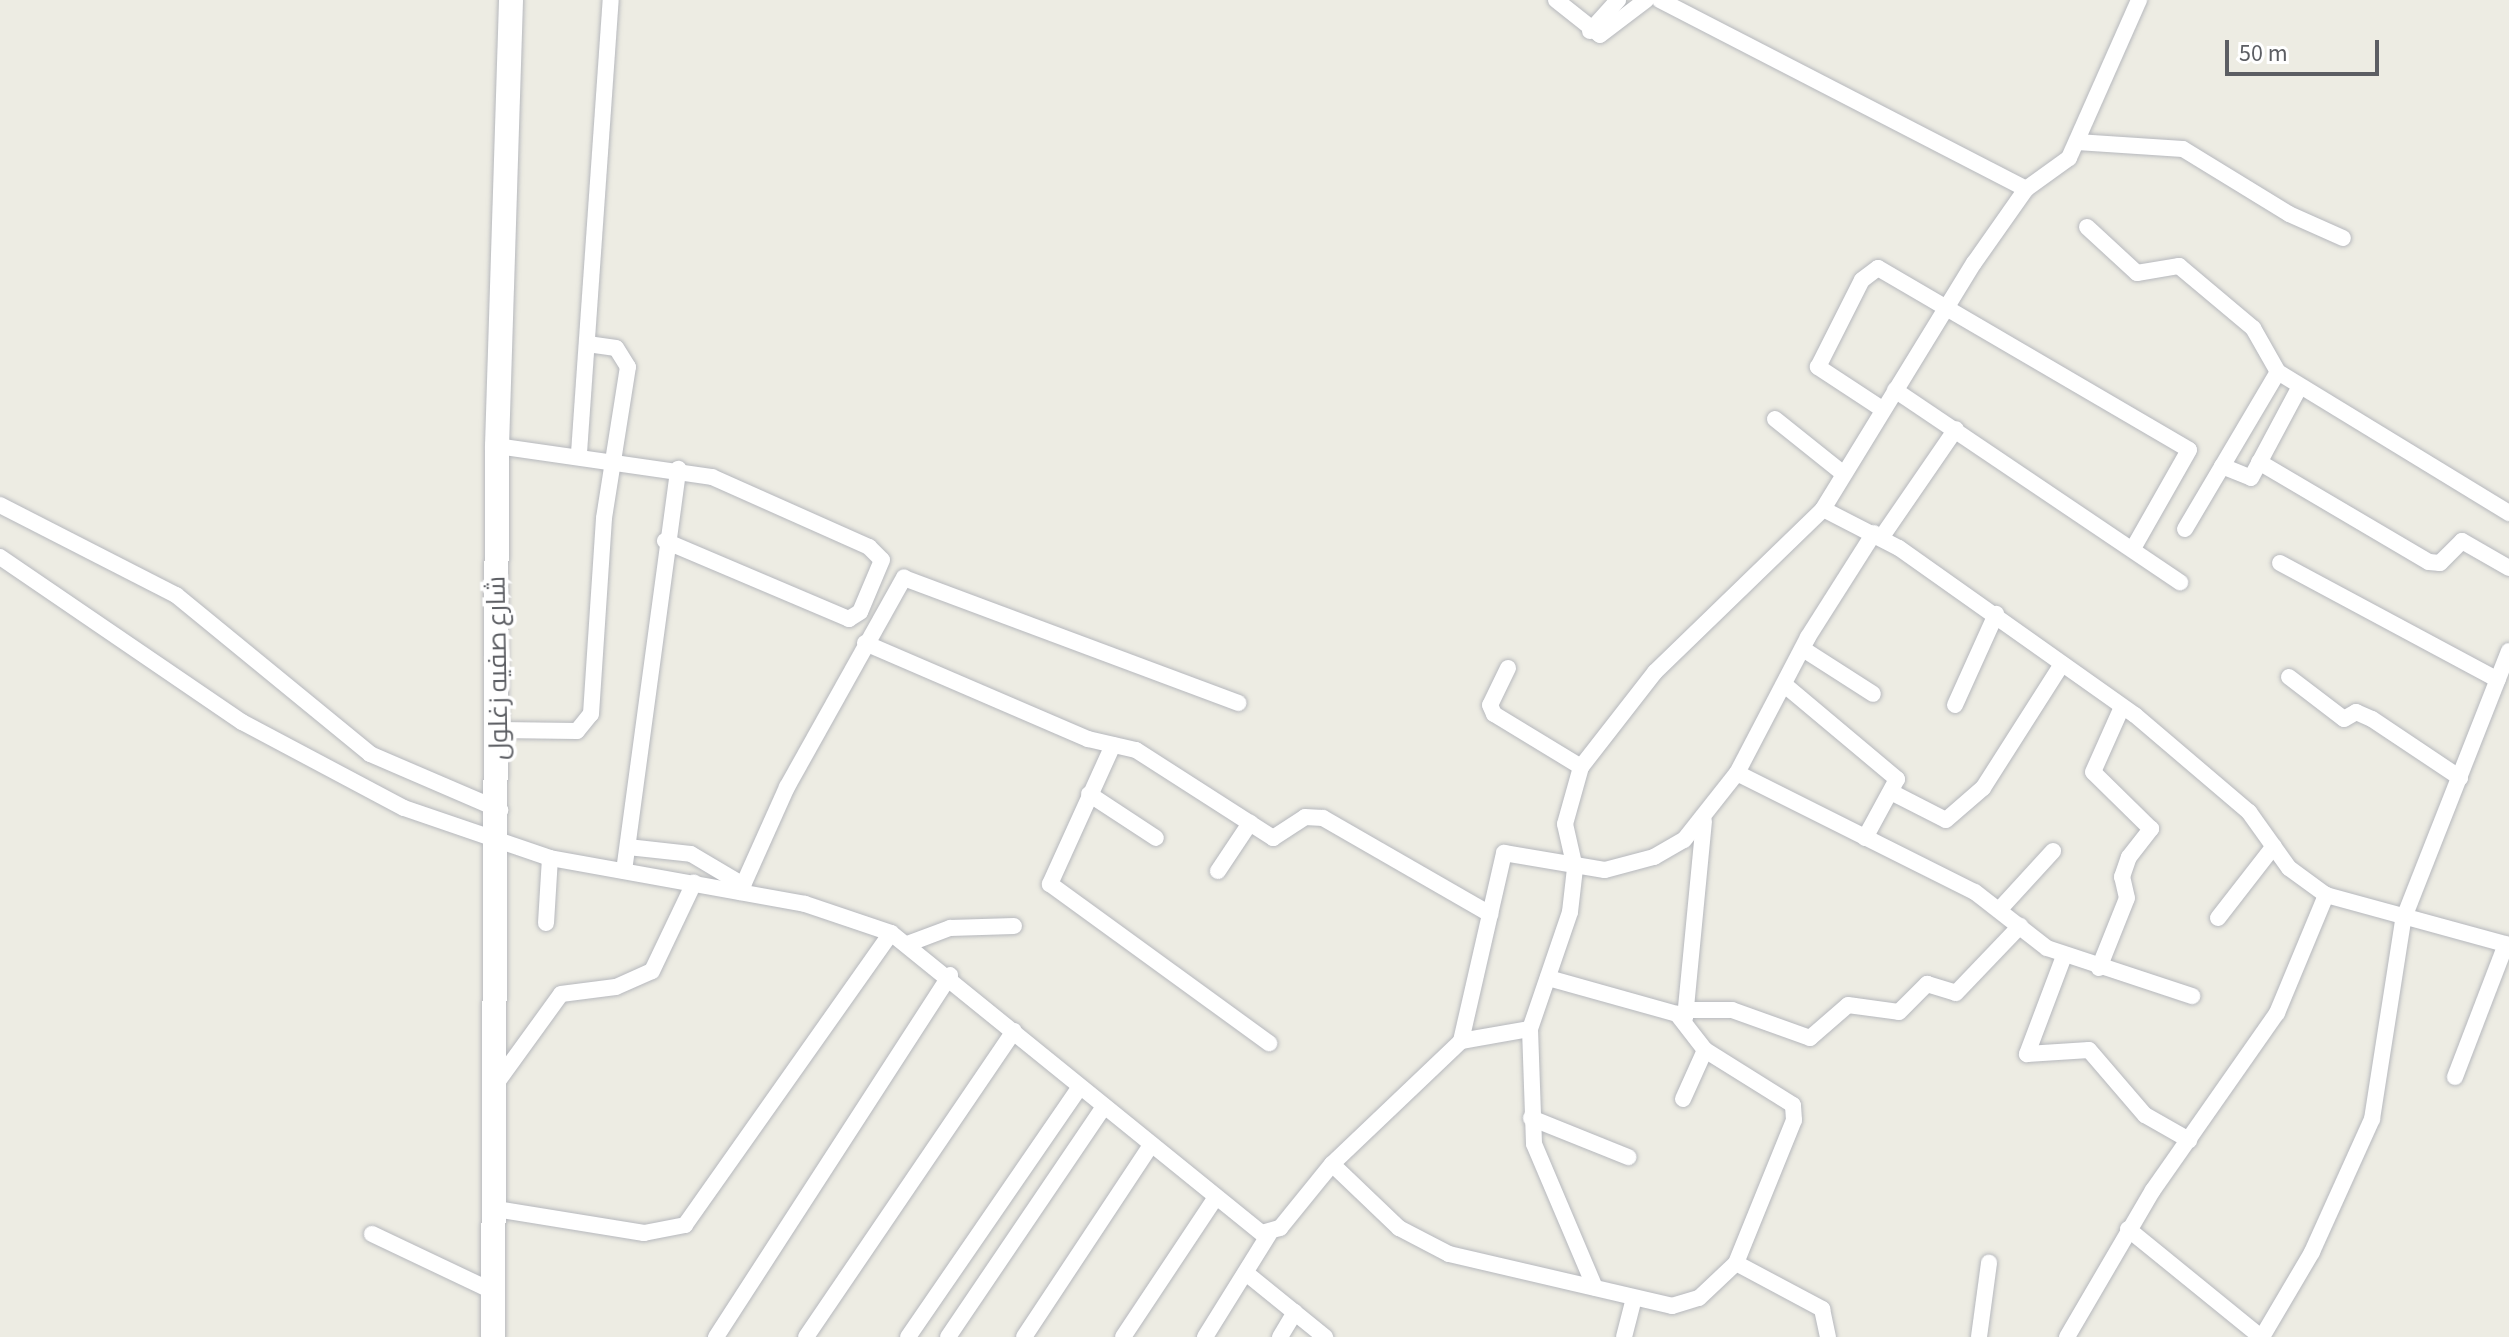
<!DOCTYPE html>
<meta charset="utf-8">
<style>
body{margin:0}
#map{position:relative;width:2509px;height:1337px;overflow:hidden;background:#edece3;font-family:"Source Sans 3",Cairo,sans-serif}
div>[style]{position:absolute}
.roads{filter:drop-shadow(0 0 2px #b6b8bd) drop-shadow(0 0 2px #b6b8bd)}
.street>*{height:16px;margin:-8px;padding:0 8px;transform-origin:8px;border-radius:8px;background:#fff}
.secondary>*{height:24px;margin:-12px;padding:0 12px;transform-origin:12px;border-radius:12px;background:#fff}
span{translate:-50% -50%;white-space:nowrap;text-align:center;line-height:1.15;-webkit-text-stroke:7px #fff;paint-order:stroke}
.street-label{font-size:26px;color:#5c5e63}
.scale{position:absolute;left:2225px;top:40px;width:154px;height:36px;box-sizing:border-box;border:4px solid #5c5e63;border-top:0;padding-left:10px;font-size:24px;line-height:28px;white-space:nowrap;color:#5c5e63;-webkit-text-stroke:6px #fff;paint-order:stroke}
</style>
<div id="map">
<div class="roads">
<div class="street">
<i style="left:1556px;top:0;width:56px;rotate:38.5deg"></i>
<i style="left:1600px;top:35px;width:58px;rotate:-37.3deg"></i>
<i style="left:1660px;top:0;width:412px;rotate:27.3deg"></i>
<i style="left:1590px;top:31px;width:42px;rotate:-47.9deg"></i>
<i style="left:2077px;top:142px;width:106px;rotate:3.8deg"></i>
<i style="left:2183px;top:149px;width:124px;rotate:31.5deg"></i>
<i style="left:2289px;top:214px;width:59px;rotate:24deg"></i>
<i style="left:2087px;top:227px;width:68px;rotate:42.6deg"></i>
<i style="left:2137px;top:273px;width:43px;rotate:-9.5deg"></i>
<i style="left:2179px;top:266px;width:97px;rotate:40deg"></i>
<i style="left:2253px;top:328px;width:51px;rotate:60.4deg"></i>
<i style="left:2278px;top:372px;width:271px;rotate:31.4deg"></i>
<i style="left:1895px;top:390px;width:344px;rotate:34deg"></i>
<i style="left:1882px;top:409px;width:77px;rotate:-146.7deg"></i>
<i style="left:1818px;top:367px;width:97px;rotate:-63.2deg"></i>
<i style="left:1862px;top:280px;width:20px;rotate:-37deg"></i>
<i style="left:1878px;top:268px;width:360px;rotate:30.3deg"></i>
<i style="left:2189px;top:450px;width:112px;rotate:119.6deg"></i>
<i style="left:1775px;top:419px;width:88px;rotate:38.6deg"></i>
<i style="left:497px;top:446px;width:217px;rotate:8.2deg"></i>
<i style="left:712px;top:477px;width:172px;rotate:24deg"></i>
<i style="left:869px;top:547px;width:18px;rotate:45deg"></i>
<i style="left:882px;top:560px;width:56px;rotate:112.9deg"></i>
<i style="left:860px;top:612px;width:13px;rotate:148deg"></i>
<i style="left:849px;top:619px;width:200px;rotate:-157deg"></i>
<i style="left:579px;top:453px;width:454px;rotate:-86deg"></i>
<i style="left:2259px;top:462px;width:197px;rotate:30.5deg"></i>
<i style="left:2429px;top:562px;width:11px;rotate:5deg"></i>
<i style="left:2440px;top:563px;width:31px;rotate:-45deg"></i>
<i style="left:2462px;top:541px;width:54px;rotate:29.9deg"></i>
<i style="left:2222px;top:466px;width:31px;rotate:22deg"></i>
<i style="left:2251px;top:478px;width:102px;rotate:-61.9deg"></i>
<i style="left:0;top:505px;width:198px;rotate:27.1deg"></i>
<i style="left:176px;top:595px;width:251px;rotate:39.3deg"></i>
<i style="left:370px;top:754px;width:142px;rotate:23.3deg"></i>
<i style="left:1823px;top:509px;width:289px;rotate:-58.5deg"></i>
<i style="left:1974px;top:263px;width:90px;rotate:-54.9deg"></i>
<i style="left:2026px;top:189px;width:53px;rotate:-35.8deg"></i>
<i style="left:2069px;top:158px;width:173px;rotate:-66.1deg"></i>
<i style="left:2185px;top:529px;width:182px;rotate:-59.4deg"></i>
<i style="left:1881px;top:538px;width:132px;rotate:-55.5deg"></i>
<i style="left:0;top:557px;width:293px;rotate:34.3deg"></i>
<i style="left:242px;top:722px;width:183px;rotate:28deg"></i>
<i style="left:404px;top:808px;width:154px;rotate:18.9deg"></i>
<i style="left:550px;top:858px;width:259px;rotate:10.2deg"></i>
<i style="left:805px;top:904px;width:91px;rotate:18.6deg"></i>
<i style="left:891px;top:933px;width:477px;rotate:39deg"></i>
<i style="left:1262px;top:1233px;width:19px;rotate:-16deg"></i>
<i style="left:1280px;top:1228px;width:82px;rotate:-50.9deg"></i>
<i style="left:1332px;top:1164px;width:178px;rotate:-43.6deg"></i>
<i style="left:1461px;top:1041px;width:70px;rotate:-9.9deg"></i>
<i style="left:1530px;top:1029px;width:124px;rotate:-71.1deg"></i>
<i style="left:1570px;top:912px;width:44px;rotate:-83.5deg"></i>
<i style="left:1575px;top:868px;width:45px;rotate:-102.8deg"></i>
<i style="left:1565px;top:824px;width:59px;rotate:-74.3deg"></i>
<i style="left:1581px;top:767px;width:120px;rotate:-52.1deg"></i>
<i style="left:1655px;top:672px;width:234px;rotate:-44.1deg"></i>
<i style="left:1823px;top:509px;width:85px;rotate:27.2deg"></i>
<i style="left:1899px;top:548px;width:289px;rotate:35.3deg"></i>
<i style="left:2135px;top:715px;width:150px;rotate:40.4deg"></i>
<i style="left:2249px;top:812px;width:69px;rotate:54.5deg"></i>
<i style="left:2289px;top:868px;width:46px;rotate:36.1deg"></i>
<i style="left:2326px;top:895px;width:190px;rotate:15.3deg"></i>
<i style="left:2280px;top:563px;width:247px;rotate:28.2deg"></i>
<i style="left:865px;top:643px;width:243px;rotate:23.3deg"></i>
<i style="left:1088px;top:739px;width:49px;rotate:12.9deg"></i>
<i style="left:1136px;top:750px;width:163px;rotate:32.7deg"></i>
<i style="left:1273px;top:838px;width:38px;rotate:-33deg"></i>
<i style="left:1305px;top:817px;width:18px;rotate:3deg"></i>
<i style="left:1323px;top:818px;width:193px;rotate:29.9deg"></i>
<i style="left:1803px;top:649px;width:83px;rotate:32.7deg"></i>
<i style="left:1508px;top:668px;width:41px;rotate:115.9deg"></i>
<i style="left:1490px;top:705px;width:10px;rotate:66deg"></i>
<i style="left:1494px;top:714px;width:102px;rotate:31.3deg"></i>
<i style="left:2289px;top:677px;width:69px;rotate:37.4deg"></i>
<i style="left:2344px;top:719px;width:14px;rotate:-30deg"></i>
<i style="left:2356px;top:712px;width:17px;rotate:24deg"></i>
<i style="left:2372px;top:719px;width:106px;rotate:33.8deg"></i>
<i style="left:1786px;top:686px;width:145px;rotate:40deg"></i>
<i style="left:1897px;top:779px;width:67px;rotate:118.5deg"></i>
<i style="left:1955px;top:705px;width:100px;rotate:-65.7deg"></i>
<i style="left:499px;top:730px;width:78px;rotate:0.7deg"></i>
<i style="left:577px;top:731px;width:22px;rotate:-51deg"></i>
<i style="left:591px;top:714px;width:196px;rotate:-86.2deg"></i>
<i style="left:604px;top:518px;width:153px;rotate:-81deg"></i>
<i style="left:628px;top:367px;width:22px;rotate:-122deg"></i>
<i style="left:616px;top:348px;width:27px;rotate:-172deg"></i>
<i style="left:1113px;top:745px;width:153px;rotate:114.4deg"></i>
<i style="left:1050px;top:884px;width:271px;rotate:36deg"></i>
<i style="left:1737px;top:773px;width:266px;rotate:26.6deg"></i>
<i style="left:1975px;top:892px;width:91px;rotate:37.9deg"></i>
<i style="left:2047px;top:948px;width:153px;rotate:18.3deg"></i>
<i style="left:1893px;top:793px;width:59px;rotate:27deg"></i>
<i style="left:1946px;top:820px;width:49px;rotate:-40.9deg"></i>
<i style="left:1983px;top:788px;width:147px;rotate:-57.5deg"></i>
<i style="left:1089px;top:794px;width:80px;rotate:33.3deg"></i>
<i style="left:628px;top:847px;width:63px;rotate:6.3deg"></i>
<i style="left:691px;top:854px;width:61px;rotate:30.8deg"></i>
<i style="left:624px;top:871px;width:406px;rotate:-82.3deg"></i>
<i style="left:1218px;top:871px;width:58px;rotate:-56.3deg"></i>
<i style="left:740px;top:892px;width:115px;rotate:-65.9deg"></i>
<i style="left:787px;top:787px;width:240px;rotate:-60.8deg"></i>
<i style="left:904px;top:578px;width:357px;rotate:20.5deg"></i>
<i style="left:1999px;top:910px;width:80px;rotate:-47.5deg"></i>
<i style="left:2218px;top:918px;width:91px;rotate:-52.1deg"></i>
<i style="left:546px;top:923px;width:65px;rotate:-86.5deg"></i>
<i style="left:910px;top:943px;width:43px;rotate:-20.6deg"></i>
<i style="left:950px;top:928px;width:64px;rotate:-1.8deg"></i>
<i style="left:2064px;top:956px;width:105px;rotate:110.7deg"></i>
<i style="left:2027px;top:1054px;width:62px;rotate:-3.7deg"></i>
<i style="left:2089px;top:1050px;width:86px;rotate:49.3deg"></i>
<i style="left:2145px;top:1115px;width:51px;rotate:29.6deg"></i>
<i style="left:2099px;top:968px;width:75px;rotate:-68.2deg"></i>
<i style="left:2127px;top:898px;width:22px;rotate:-103deg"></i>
<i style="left:2122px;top:877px;width:21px;rotate:-71deg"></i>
<i style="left:2129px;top:857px;width:36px;rotate:-52deg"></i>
<i style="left:2151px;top:829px;width:81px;rotate:-135.5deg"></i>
<i style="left:2093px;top:772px;width:71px;rotate:-66deg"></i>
<i style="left:1686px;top:1010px;width:46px"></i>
<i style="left:1732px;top:1010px;width:83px;rotate:19.7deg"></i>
<i style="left:1810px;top:1038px;width:50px;rotate:-41deg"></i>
<i style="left:1848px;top:1005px;width:51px;rotate:7.8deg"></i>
<i style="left:1899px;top:1012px;width:40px;rotate:-45deg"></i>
<i style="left:1927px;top:984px;width:30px;rotate:17deg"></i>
<i style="left:1956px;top:993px;width:93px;rotate:-46.3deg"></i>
<i style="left:1685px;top:1018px;width:198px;rotate:-84.5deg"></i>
<i style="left:1530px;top:1029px;width:115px;rotate:88deg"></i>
<i style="left:1534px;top:1144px;width:156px;rotate:67deg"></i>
<i style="left:1461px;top:1041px;width:193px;rotate:-77.1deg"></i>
<i style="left:1504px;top:853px;width:102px;rotate:9.6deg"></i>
<i style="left:1605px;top:870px;width:51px;rotate:-14.9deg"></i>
<i style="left:1654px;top:857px;width:34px;rotate:-30deg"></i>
<i style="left:1684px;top:840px;width:85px;rotate:-51.7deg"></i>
<i style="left:1737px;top:773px;width:153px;rotate:-62.4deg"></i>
<i style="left:1808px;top:637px;width:123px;rotate:-57.6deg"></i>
<i style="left:2455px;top:1077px;width:142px;rotate:-69deg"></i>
<i style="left:498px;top:1081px;width:107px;rotate:-54.1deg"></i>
<i style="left:561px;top:994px;width:55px;rotate:-7.3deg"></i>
<i style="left:616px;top:987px;width:39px;rotate:-24deg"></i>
<i style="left:652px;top:971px;width:98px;rotate:-64.5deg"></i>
<i style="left:1683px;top:1099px;width:54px;rotate:-65.8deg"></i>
<i style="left:1531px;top:1118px;width:105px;rotate:21.9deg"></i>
<i style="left:1332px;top:1164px;width:93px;rotate:43.7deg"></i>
<i style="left:1399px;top:1228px;width:56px;rotate:27.5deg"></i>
<i style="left:1449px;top:1254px;width:229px;rotate:13.1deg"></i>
<i style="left:1672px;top:1306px;width:28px;rotate:-17deg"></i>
<i style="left:1699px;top:1298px;width:51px;rotate:-43.4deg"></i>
<i style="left:1736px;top:1263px;width:154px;rotate:-67.9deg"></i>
<i style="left:1794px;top:1120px;width:15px;rotate:-94deg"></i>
<i style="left:1793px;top:1105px;width:104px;rotate:-148deg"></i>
<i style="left:1705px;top:1050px;width:46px;rotate:-127.9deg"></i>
<i style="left:1677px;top:1014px;width:134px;rotate:-164.4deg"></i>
<i style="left:496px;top:1209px;width:150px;rotate:9.2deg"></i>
<i style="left:644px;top:1233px;width:42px;rotate:-11deg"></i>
<i style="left:685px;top:1225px;width:357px;rotate:-54.8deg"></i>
<i style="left:2128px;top:1229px;width:171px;rotate:39.1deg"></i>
<i style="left:372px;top:1234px;width:135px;rotate:25.4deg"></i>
<i style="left:1736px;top:1263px;width:98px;rotate:28.1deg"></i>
<i style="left:1822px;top:1309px;width:29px;rotate:78deg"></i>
<i style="left:1246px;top:1273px;width:102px;rotate:39deg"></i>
<i style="left:716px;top:1337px;width:431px;rotate:-57.1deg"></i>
<i style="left:806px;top:1337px;width:370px;rotate:-55.8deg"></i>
<i style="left:908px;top:1337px;width:302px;rotate:-55.5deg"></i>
<i style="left:948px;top:1337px;width:278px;rotate:-55.9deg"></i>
<i style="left:1024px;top:1337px;width:230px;rotate:-56.5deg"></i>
<i style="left:1123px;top:1337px;width:168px;rotate:-56.4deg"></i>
<i style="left:1205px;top:1337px;width:121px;rotate:-58.1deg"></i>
<i style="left:1280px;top:1337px;width:29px;rotate:-59deg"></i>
<i style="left:1624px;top:1337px;width:40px;rotate:-75.6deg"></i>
<i style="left:1979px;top:1337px;width:75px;rotate:-82.3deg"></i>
<i style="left:2067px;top:1337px;width:170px;rotate:-59.7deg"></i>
<i style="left:2153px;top:1190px;width:216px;rotate:-55deg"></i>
<i style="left:2277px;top:1013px;width:128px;rotate:-67.4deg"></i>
<i style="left:2262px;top:1337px;width:99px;rotate:-59.5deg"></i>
<i style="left:2312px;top:1252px;width:146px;rotate:-65.7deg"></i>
<i style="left:2372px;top:1119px;width:201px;rotate:-81.1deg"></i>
<i style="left:2403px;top:920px;width:289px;rotate:-68.5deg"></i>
</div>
<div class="secondary">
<i style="left:493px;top:1337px;width:891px;rotate:-89.74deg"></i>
<i style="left:497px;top:446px;width:446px;rotate:-88.2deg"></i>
</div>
</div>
<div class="street-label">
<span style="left:498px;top:668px;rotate:-91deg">شارع صفيه زغلول</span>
</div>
<div class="scale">50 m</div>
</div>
